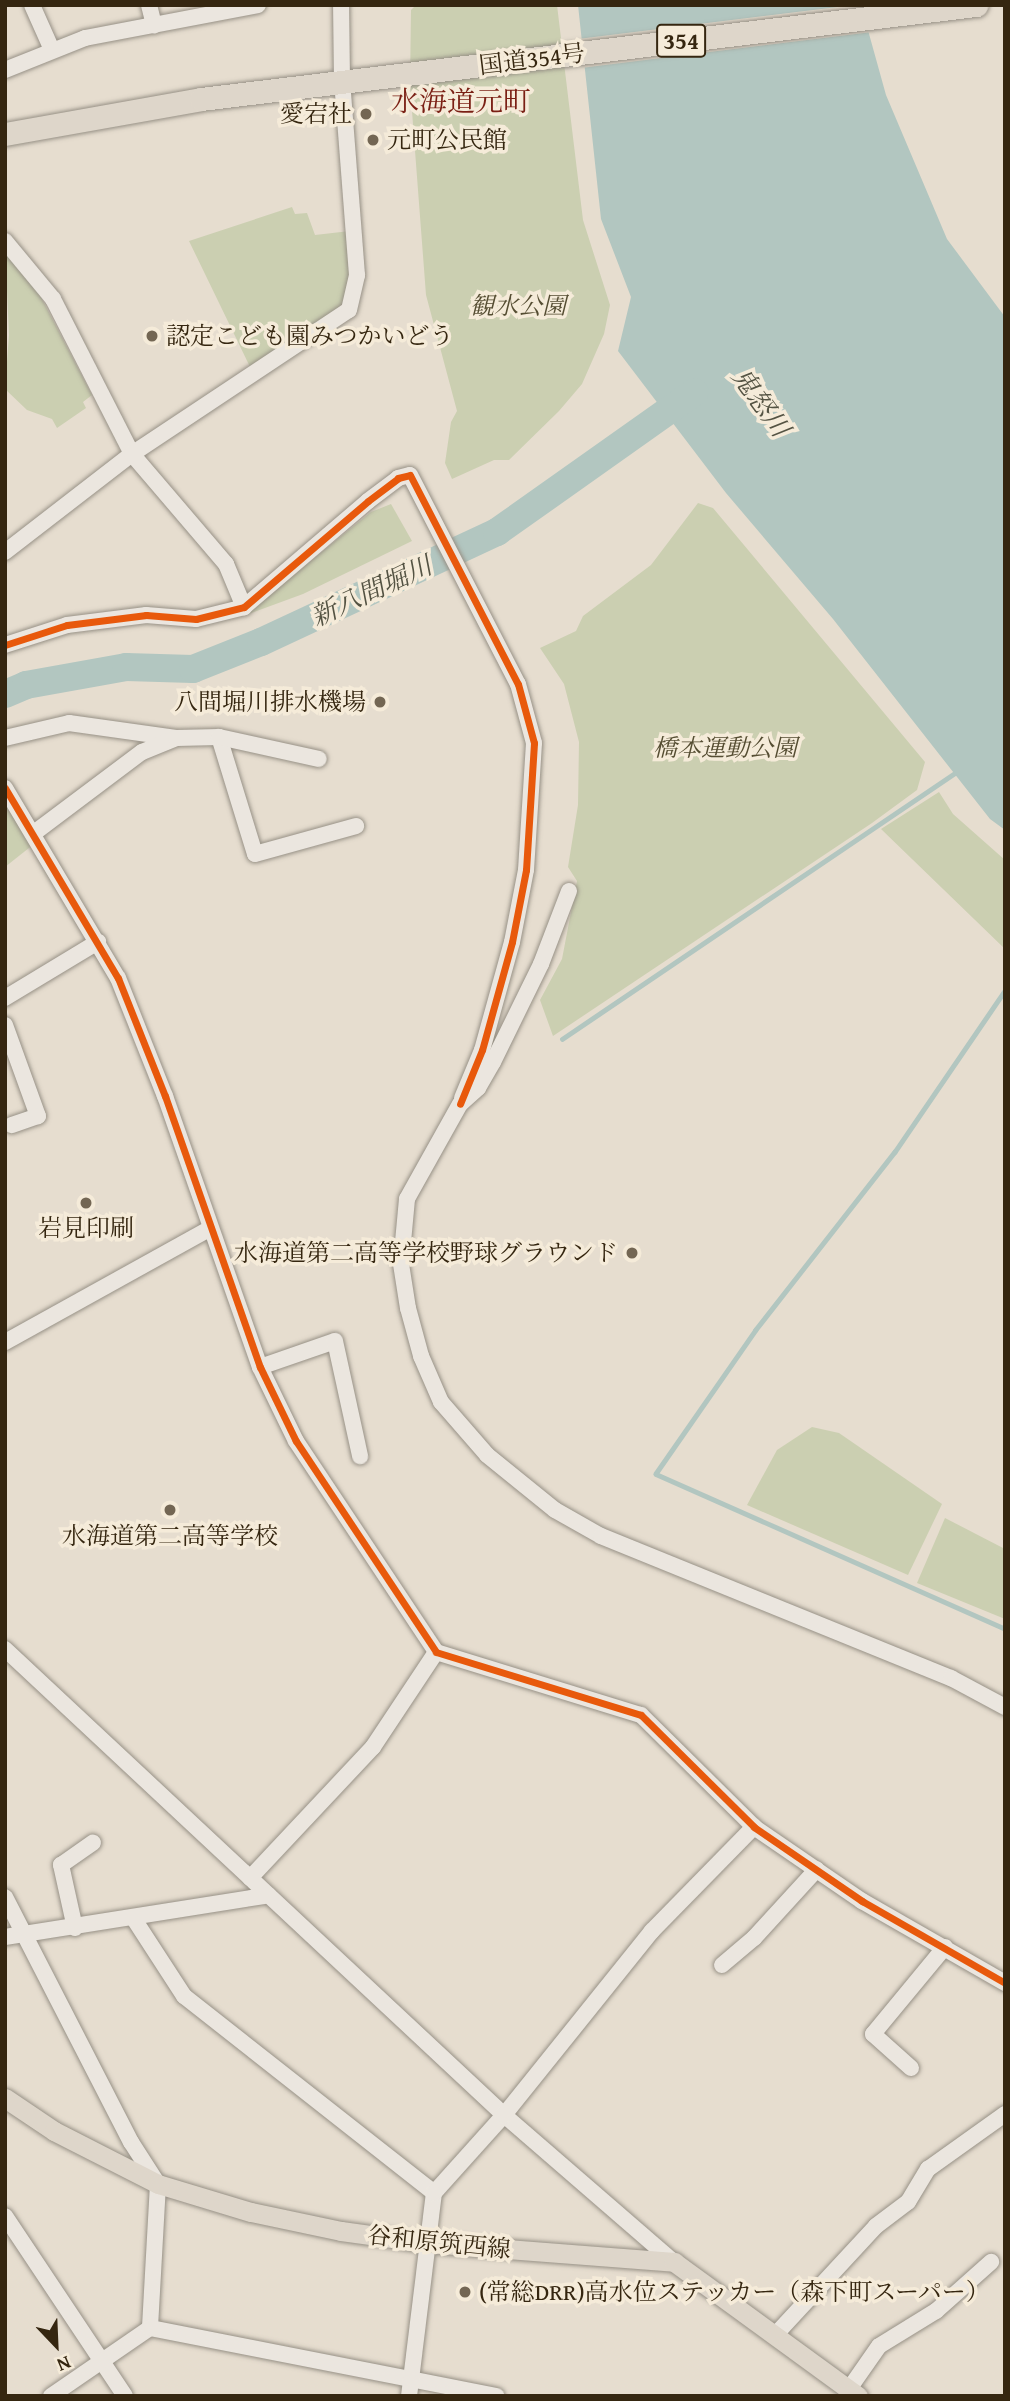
<!DOCTYPE html>
<meta charset="utf-8">
<style>
body{margin:0}
#map{position:relative;width:1010px;height:2401px;overflow:hidden;background:#e6ddcf;font-family:"Gentium Book Plus","Noto Serif JP",serif}
div>[style]{position:absolute}
.green>*{inset:0;background:#cbcfb1}
.water>*{inset:0;background:#b2c6c0}
.pier>*{inset:0;background:#e6ddcf}
.stream>*{height:4.5px;margin:-2.25px;padding:0 2.25px;transform-origin:2.25px;border-radius:2.25px;background:#b2c6c0}
.river>*{height:28px;margin:-14px;padding:0 14px;transform-origin:14px;border-radius:14px;background:#b2c6c0}
.roads{filter:drop-shadow(0 0 2px #979186) drop-shadow(0 0 2px #979186)}
.minor>*{height:16px;margin:-8px;padding:0 8px;transform-origin:8px;border-radius:8px;background:#ebe6df}
.major>*{height:19px;margin:-9.5px;padding:0 9.5px;transform-origin:9.5px;border-radius:9.5px;background:#ded6ca}
.highway>*{height:23px;margin:-11.5px;padding:0 11.5px;transform-origin:11.5px;border-radius:11.5px;background:#ded6ca}
.cycleway>*{height:7px;margin:-3.5px;padding:0 3.5px;transform-origin:3.5px;border-radius:3.5px;background:#e8590c}
.dots>*{width:19px;height:19px;translate:-50% -50%;box-sizing:border-box;border:4px solid #f5ebd9;border-radius:50%}
span{translate:-50% -50%;white-space:nowrap;text-align:center;line-height:1.15;-webkit-text-stroke:7px #f5ebd9;paint-order:stroke}
.shield-label span{padding:2px 5px;background:#f5ebd9;border:2px solid;border-radius:5px;-webkit-text-stroke-width:0}
.shield-label{font-size:23px;color:#352610;font-weight:700}
.street-label{font-size:24px;color:#352610}
.poi-label{font-size:24px;color:#352610}
.right{translate:-100% -50%;text-align:right}
.left{translate:0 -50%;text-align:left}
.park-label{font-size:24px;color:#554d32;font-style:italic}
.water-label{font-size:26px;color:#545343;font-style:italic}
.quarter-label{font-size:28px;color:#7a1f14}
.frame{position:absolute;inset:0;border:7px solid #352610;pointer-events:none}
.north{position:absolute;left:21px;top:2310px;width:70px;height:70px;-webkit-text-stroke:5px #f5ebd9;paint-order:stroke;rotate:157deg;font-size:19px;font-weight:700;line-height:28px;text-align:center;color:#352610}
.north::after{content:'';display:block;margin:auto;width:24px;height:32px;background:#352610;clip-path:polygon(50% 0,100% 100%,50% 72%,0 100%)}
</style>
<div id="map">
<div class="green">
<i style="clip-path:polygon(416px 5px,557px 5px,583px 220px,610px 305px,604px 334px,582px 384px,559px 411px,509px 460px,494px 460px,452px 479px,445px 463px,451px 422px,457px 411px,426px 295px,410px 85px,411px 10px)"></i>
<i style="clip-path:polygon(292px 207px,295px 214px,307px 213px,315px 235px,350px 231px,352px 291px,348px 305px,252px 371px,189px 241px)"></i>
<i style="clip-path:polygon(5px 246px,32px 280px,92px 395px,83px 402px,86px 408px,57px 428px,52px 419px,27px 410px,5px 389px,9px 335px)"></i>
<i style="clip-path:polygon(698px 503px,713px 508px,925px 762px,917px 790px,872px 823px,553px 1036px,540px 1000px,562px 959px,577px 881px,568px 867px,578px 805px,579px 742px,564px 684px,540px 648px,576px 631px,583px 616px,651px 565px)"></i>
<i style="clip-path:polygon(391px 504px,412px 541px,303px 594px,243px 616px,371px 512px)"></i>
<i style="clip-path:polygon(939px 792px,953px 814px,1005px 860px,1005px 949px,881px 829px)"></i>
<i style="clip-path:polygon(5px 798px,34px 844px,5px 867px)"></i>
<i style="clip-path:polygon(812px 1427px,839px 1433px,942px 1504px,908px 1575px,747px 1505px,777px 1450px)"></i>
<i style="clip-path:polygon(945px 1518px,1005px 1549px,1005px 1619px,917px 1583px)"></i>
</div>
<div class="water">
<i style="clip-path:polygon(578px 5px,861px 5px,886px 95px,947px 239px,1005px 317px,1005px 830px,990px 819px,833px 619px,726px 493px,618px 351px,631px 297px,601px 219px)"></i>
</div>
<div class="pier">
<i style="clip-path:polygon(854px 5px,864px 5px,872px 32px,581px 68px,578px 39px)"></i>
</div>
<div class="stream">
<i style="left:1005px;top:991px;width:195px;rotate:124.3deg"></i>
<i style="left:895px;top:1152px;width:226px;rotate:128deg"></i>
<i style="left:756px;top:1330px;width:175px;rotate:124.8deg"></i>
<i style="left:656px;top:1474px;width:382px;rotate:23.9deg"></i>
<i style="left:562px;top:1039px;width:473px;rotate:-34.1deg"></i>
</div>
<div class="river">
<i style="left:5px;top:694px;width:23px;rotate:-23deg"></i>
<i style="left:26px;top:685px;width:102px;rotate:-10.2deg"></i>
<i style="left:126px;top:667px;width:67px;rotate:1.7deg"></i>
<i style="left:193px;top:669px;width:73px;rotate:-21.7deg"></i>
<i style="left:261px;top:642px;width:260px;rotate:-25deg"></i>
<i style="left:497px;top:532px;width:242px;rotate:-35.3deg"></i>
</div>
<div class="roads">
<div class="minor">
<i style="left:32px;top:5px;width:49px;rotate:66deg"></i>
<i style="left:149px;top:5px;width:21px;rotate:76deg"></i>
<i style="left:5px;top:70px;width:86px;rotate:-21.8deg"></i>
<i style="left:85px;top:38px;width:176px;rotate:-10.8deg"></i>
<i style="left:5px;top:241px;width:75px;rotate:50.4deg"></i>
<i style="left:53px;top:299px;width:174px;rotate:63deg"></i>
<i style="left:132px;top:454px;width:145px;rotate:49.5deg"></i>
<i style="left:226px;top:564px;width:47px;rotate:67.3deg"></i>
<i style="left:5px;top:552px;width:160px;rotate:-37.7deg"></i>
<i style="left:132px;top:454px;width:260px;rotate:-33.6deg"></i>
<i style="left:349px;top:310px;width:36px;rotate:-77deg"></i>
<i style="left:357px;top:275px;width:194px;rotate:-94.4deg"></i>
<i style="left:342px;top:82px;width:77px;rotate:-90.7deg"></i>
<i style="left:5px;top:645px;width:65px;rotate:-17.9deg"></i>
<i style="left:67px;top:625px;width:80px;rotate:-7.2deg"></i>
<i style="left:146px;top:615px;width:50px;rotate:4.6deg"></i>
<i style="left:196px;top:619px;width:49px;rotate:-14deg"></i>
<i style="left:244px;top:607px;width:163px;rotate:-40.5deg"></i>
<i style="left:368px;top:501px;width:38px;rotate:-37deg"></i>
<i style="left:398px;top:478px;width:12px;rotate:-14deg"></i>
<i style="left:410px;top:475px;width:235px;rotate:62.7deg"></i>
<i style="left:518px;top:684px;width:61px;rotate:74.8deg"></i>
<i style="left:534px;top:743px;width:127px;rotate:93.6deg"></i>
<i style="left:526px;top:870px;width:73px;rotate:101deg"></i>
<i style="left:512px;top:942px;width:112px;rotate:105.5deg"></i>
<i style="left:482px;top:1050px;width:52px;rotate:112.6deg"></i>
<i style="left:219px;top:737px;width:122px;rotate:72.9deg"></i>
<i style="left:255px;top:854px;width:105px;rotate:-15.5deg"></i>
<i style="left:5px;top:738px;width:66px;rotate:-13.2deg"></i>
<i style="left:69px;top:723px;width:108px;rotate:8deg"></i>
<i style="left:5px;top:788px;width:221px;rotate:59.3deg"></i>
<i style="left:118px;top:978px;width:127px;rotate:68.3deg"></i>
<i style="left:165px;top:1096px;width:287px;rotate:70.7deg"></i>
<i style="left:260px;top:1367px;width:82px;rotate:64.1deg"></i>
<i style="left:296px;top:1441px;width:253px;rotate:56.4deg"></i>
<i style="left:436px;top:1652px;width:214px;rotate:17.1deg"></i>
<i style="left:641px;top:1715px;width:159px;rotate:44.7deg"></i>
<i style="left:754px;top:1827px;width:131px;rotate:34.4deg"></i>
<i style="left:862px;top:1901px;width:165px;rotate:29.8deg"></i>
<i style="left:34px;top:833px;width:135px;rotate:-36.9deg"></i>
<i style="left:142px;top:752px;width:37px;rotate:-22deg"></i>
<i style="left:176px;top:738px;width:43px;rotate:-1.3deg"></i>
<i style="left:219px;top:737px;width:102px;rotate:12.4deg"></i>
<i style="left:569px;top:891px;width:78px;rotate:111deg"></i>
<i style="left:541px;top:964px;width:109px;rotate:116.1deg"></i>
<i style="left:493px;top:1062px;width:30px;rotate:120deg"></i>
<i style="left:478px;top:1088px;width:24px;rotate:138deg"></i>
<i style="left:460px;top:1104px;width:109px;rotate:119.2deg"></i>
<i style="left:407px;top:1199px;width:65px;rotate:95.3deg"></i>
<i style="left:401px;top:1264px;width:45px;rotate:81deg"></i>
<i style="left:408px;top:1308px;width:50px;rotate:74.8deg"></i>
<i style="left:421px;top:1356px;width:50px;rotate:66.5deg"></i>
<i style="left:441px;top:1402px;width:70px;rotate:49deg"></i>
<i style="left:487px;top:1455px;width:87px;rotate:39deg"></i>
<i style="left:555px;top:1510px;width:53px;rotate:29.5deg"></i>
<i style="left:601px;top:1536px;width:378px;rotate:22.1deg"></i>
<i style="left:951px;top:1678px;width:61px;rotate:28.2deg"></i>
<i style="left:5px;top:998px;width:109px;rotate:-31.1deg"></i>
<i style="left:5px;top:1025px;width:97px;rotate:70.1deg"></i>
<i style="left:38px;top:1116px;width:28px;rotate:161deg"></i>
<i style="left:5px;top:1342px;width:233px;rotate:-29deg"></i>
<i style="left:260px;top:1367px;width:79px;rotate:-19.1deg"></i>
<i style="left:335px;top:1341px;width:118px;rotate:77.7deg"></i>
<i style="left:5px;top:1649px;width:683px;rotate:43.04deg"></i>
<i style="left:504px;top:2115px;width:225px;rotate:40.9deg"></i>
<i style="left:250px;top:1878px;width:180px;rotate:-46.8deg"></i>
<i style="left:373px;top:1747px;width:114px;rotate:-56.4deg"></i>
<i style="left:5px;top:1897px;width:276px;rotate:62.8deg"></i>
<i style="left:131px;top:2142px;width:50px;rotate:57.3deg"></i>
<i style="left:158px;top:2184px;width:144px;rotate:93.2deg"></i>
<i style="left:134px;top:1919px;width:92px;rotate:57deg"></i>
<i style="left:184px;top:1996px;width:318px;rotate:38.2deg"></i>
<i style="left:75px;top:1928px;width:65px;rotate:-102.5deg"></i>
<i style="left:61px;top:1865px;width:39px;rotate:-35deg"></i>
<i style="left:5px;top:1937px;width:267px;rotate:-9deg"></i>
<i style="left:722px;top:1965px;width:42px;rotate:-40.2deg"></i>
<i style="left:754px;top:1938px;width:93px;rotate:-47.6deg"></i>
<i style="left:911px;top:2068px;width:51px;rotate:-138.2deg"></i>
<i style="left:873px;top:2034px;width:113px;rotate:-50.4deg"></i>
<i style="left:5px;top:2216px;width:216px;rotate:56.3deg"></i>
<i style="left:777px;top:2333px;width:146px;rotate:-47.2deg"></i>
<i style="left:876px;top:2226px;width:40px;rotate:-37deg"></i>
<i style="left:908px;top:2202px;width:39px;rotate:-59deg"></i>
<i style="left:928px;top:2169px;width:95px;rotate:-35.5deg"></i>
<i style="left:849px;top:2389px;width:52px;rotate:-55.1deg"></i>
<i style="left:879px;top:2346px;width:67px;rotate:-31.6deg"></i>
<i style="left:936px;top:2311px;width:74px;rotate:-41.7deg"></i>
<i style="left:51px;top:2396px;width:120px;rotate:-34.5deg"></i>
<i style="left:150px;top:2328px;width:353px;rotate:11.1deg"></i>
<i style="left:409px;top:2396px;width:205px;rotate:-83deg"></i>
<i style="left:434px;top:2193px;width:105px;rotate:-48.1deg"></i>
<i style="left:504px;top:2115px;width:236px;rotate:-51.2deg"></i>
<i style="left:652px;top:1931px;width:146px;rotate:-45.6deg"></i>
</div>
<div class="major">
<i style="left:5px;top:2098px;width:59px;rotate:34deg"></i>
<i style="left:54px;top:2131px;width:117px;rotate:27deg"></i>
<i style="left:158px;top:2184px;width:97px;rotate:16.8deg"></i>
<i style="left:251px;top:2212px;width:92px;rotate:11.9deg"></i>
<i style="left:341px;top:2231px;width:89px;rotate:7.8deg"></i>
<i style="left:429px;top:2243px;width:246px;rotate:4.4deg"></i>
<i style="left:674px;top:2262px;width:228px;rotate:36.1deg"></i>
</div>
<div class="highway">
<i style="left:5px;top:134px;width:199px;rotate:-10.1deg"></i>
<i style="left:201px;top:99px;width:781px;rotate:-6.92deg"></i>
</div>
</div>
<div class="cycleway">
<i style="left:5px;top:645px;width:65px;rotate:-17.9deg"></i>
<i style="left:67px;top:625px;width:80px;rotate:-7.2deg"></i>
<i style="left:146px;top:615px;width:50px;rotate:4.6deg"></i>
<i style="left:196px;top:619px;width:49px;rotate:-14deg"></i>
<i style="left:244px;top:607px;width:163px;rotate:-40.5deg"></i>
<i style="left:368px;top:501px;width:38px;rotate:-37deg"></i>
<i style="left:398px;top:478px;width:12px;rotate:-14deg"></i>
<i style="left:410px;top:475px;width:235px;rotate:62.7deg"></i>
<i style="left:518px;top:684px;width:61px;rotate:74.8deg"></i>
<i style="left:534px;top:743px;width:127px;rotate:93.6deg"></i>
<i style="left:526px;top:870px;width:73px;rotate:101deg"></i>
<i style="left:512px;top:942px;width:112px;rotate:105.5deg"></i>
<i style="left:482px;top:1050px;width:58px;rotate:112.2deg"></i>
<i style="left:5px;top:788px;width:221px;rotate:59.3deg"></i>
<i style="left:118px;top:978px;width:127px;rotate:68.3deg"></i>
<i style="left:165px;top:1096px;width:287px;rotate:70.7deg"></i>
<i style="left:260px;top:1367px;width:82px;rotate:64.1deg"></i>
<i style="left:296px;top:1441px;width:253px;rotate:56.4deg"></i>
<i style="left:436px;top:1652px;width:214px;rotate:17.1deg"></i>
<i style="left:641px;top:1715px;width:159px;rotate:44.7deg"></i>
<i style="left:754px;top:1827px;width:131px;rotate:34.4deg"></i>
<i style="left:862px;top:1901px;width:165px;rotate:29.8deg"></i>
</div>
<div class="dots">
<i style="left:366px;top:114px;background:#736653"></i>
<i style="left:373px;top:140px;background:#736653"></i>
<i style="left:152px;top:336px;background:#736653"></i>
<i style="left:380px;top:702px;background:#736653"></i>
<i style="left:86px;top:1203px;background:#736653"></i>
<i style="left:632px;top:1253px;background:#736653"></i>
<i style="left:170px;top:1510px;background:#736653"></i>
<i style="left:465px;top:2292px;background:#736653"></i>
</div>
<div class="shield-label">
<span style="left:681px;top:41px">354</span>
</div>
<div class="street-label">
<span style="left:532px;top:59px;rotate:-7deg">国道354号</span>
<span style="left:439px;top:2242px;rotate:6deg">谷和原筑西線</span>
</div>
<div class="poi-label">
<span class="right" style="left:352px;top:114px">愛宕社</span>
<span class="left" style="left:387px;top:140px">元町公民館</span>
<span class="left" style="left:166px;top:336px">認定こども園みつかいどう</span>
<span class="right" style="left:366px;top:702px">八間堀川排水機場</span>
<span style="left:86px;top:1228px">岩見印刷</span>
<span class="right" style="left:618px;top:1253px">水海道第二高等学校野球グラウンド</span>
<span style="left:170px;top:1536px">水海道第二高等学校</span>
<span class="left" style="left:479px;top:2292px">(常総DRR)高水位ステッカー（森下町スーパー）</span>
</div>
<div class="park-label">
<span style="left:518px;top:306px">観水公園</span>
<span style="left:725px;top:748px">橋本運動公園</span>
</div>
<div class="water-label">
<span style="left:761px;top:402px;rotate:54deg">鬼怒川</span>
<span style="left:371px;top:591px;rotate:-25deg">新八間堀川</span>
</div>
<div class="quarter-label">
<span style="left:461px;top:101px">水海道元町</span>
</div>
<div class="frame"></div>
<div class="north">N</div>
</div>
